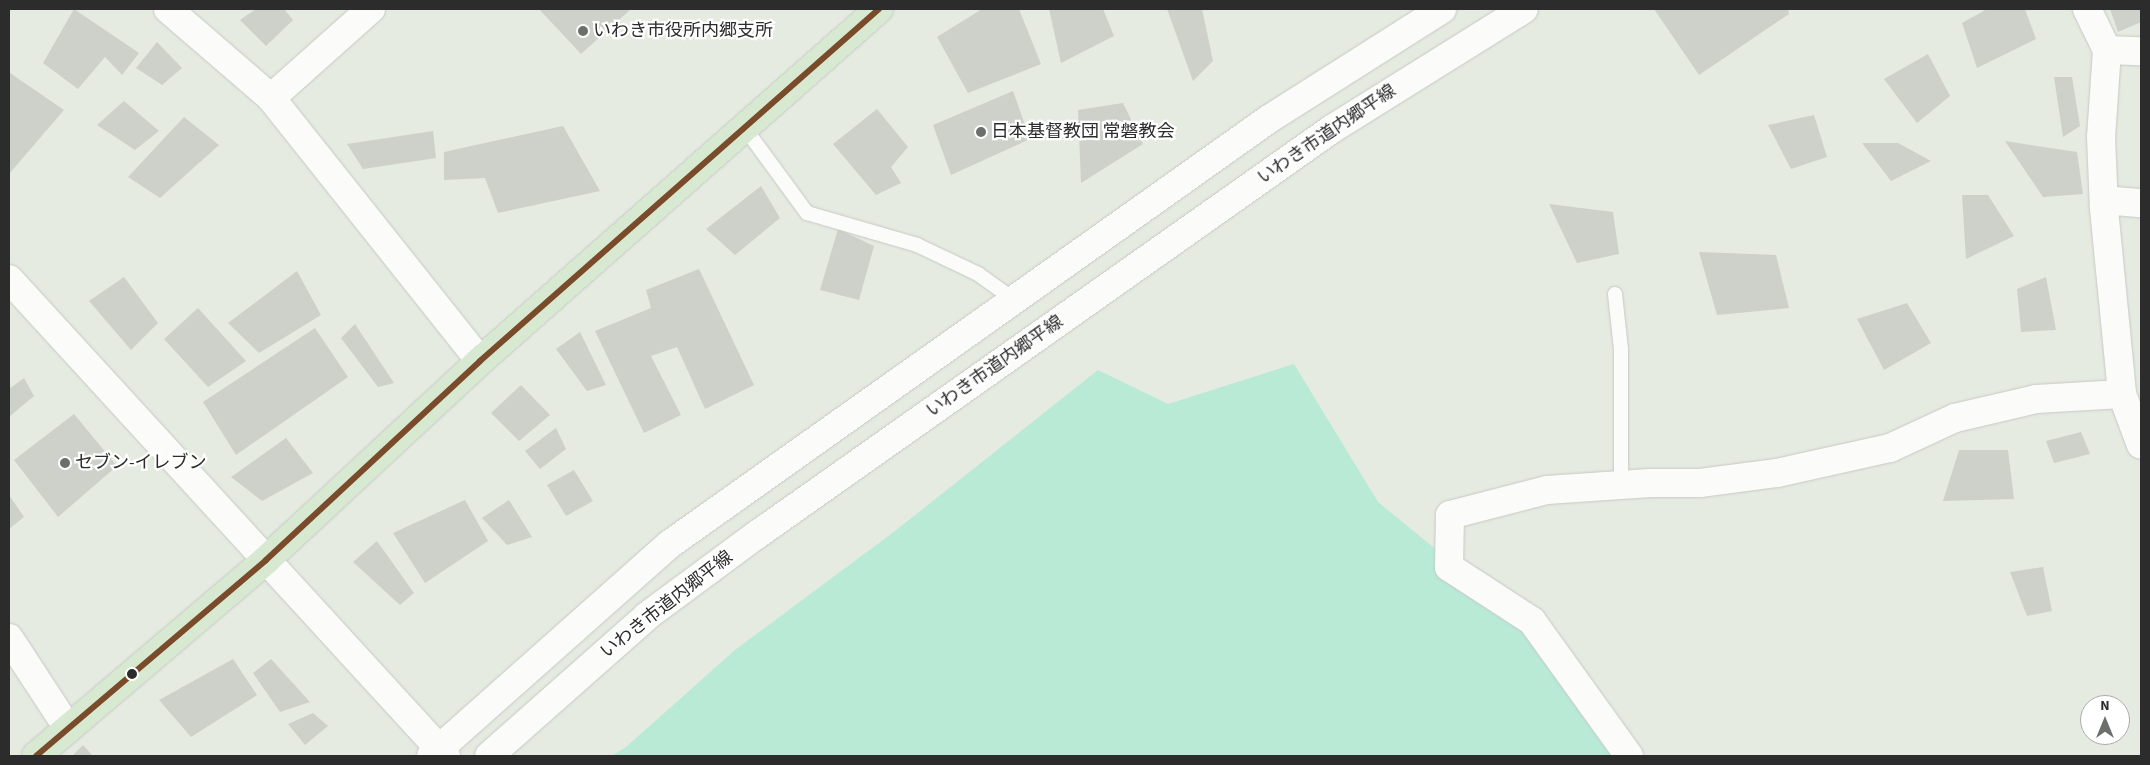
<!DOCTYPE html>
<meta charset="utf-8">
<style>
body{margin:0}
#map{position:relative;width:2150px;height:765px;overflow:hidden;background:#e5ebe0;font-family:"Source Sans 3","Noto Sans JP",sans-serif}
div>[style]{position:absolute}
.green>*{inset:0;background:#b8ead6}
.building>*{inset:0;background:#cdd1ca}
.roads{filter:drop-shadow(0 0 1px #c7c8c6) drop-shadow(0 0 1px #c7c8c6)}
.service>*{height:14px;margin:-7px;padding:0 7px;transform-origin:7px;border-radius:7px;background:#fbfcfa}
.minor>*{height:28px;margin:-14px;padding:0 14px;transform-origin:14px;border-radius:14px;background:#fbfcfa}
.tertiary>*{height:28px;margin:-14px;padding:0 14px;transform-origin:14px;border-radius:14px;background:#fbfcfa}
.primary>*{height:28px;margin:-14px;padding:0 14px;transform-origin:14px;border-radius:14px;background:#d8e9d2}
.bus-1>*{height:6px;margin:-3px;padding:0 3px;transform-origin:3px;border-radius:3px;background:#7a4b2a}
.dots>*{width:14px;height:14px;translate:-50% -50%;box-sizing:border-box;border:2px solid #fff;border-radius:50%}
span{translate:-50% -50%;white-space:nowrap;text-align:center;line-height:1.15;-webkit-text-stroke:4.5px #fff;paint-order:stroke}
.poi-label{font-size:18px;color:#2c2c2c}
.left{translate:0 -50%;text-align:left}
.street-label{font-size:18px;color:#2c2c2c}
.frame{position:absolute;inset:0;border:10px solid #2c2c2c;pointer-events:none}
.north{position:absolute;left:2080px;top:695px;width:50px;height:50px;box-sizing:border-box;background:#fff;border:1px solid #ababab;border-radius:50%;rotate:0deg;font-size:14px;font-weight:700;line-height:20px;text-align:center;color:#2c2c2c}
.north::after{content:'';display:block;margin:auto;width:18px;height:22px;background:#6d6f6b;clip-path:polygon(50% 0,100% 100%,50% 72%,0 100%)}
</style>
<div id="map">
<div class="green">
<i style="clip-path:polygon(1294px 364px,1378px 502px,1515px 614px,1621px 756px,612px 756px,626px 747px,735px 650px,895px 531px,1098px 370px,1168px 404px)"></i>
</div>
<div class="building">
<i style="clip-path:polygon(74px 9px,139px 53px,122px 75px,105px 57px,78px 89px,43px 63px)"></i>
<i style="clip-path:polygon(256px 9px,284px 9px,293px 20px,266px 46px,240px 20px)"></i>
<i style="clip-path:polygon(539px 9px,631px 9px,581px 54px)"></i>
<i style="clip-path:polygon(982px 9px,1019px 9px,1041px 64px,968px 93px,937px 37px)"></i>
<i style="clip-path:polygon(1049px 9px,1103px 9px,1114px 36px,1061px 63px)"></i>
<i style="clip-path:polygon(1167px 9px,1202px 9px,1213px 61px,1193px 81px)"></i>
<i style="clip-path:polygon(1654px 9px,1788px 9px,1789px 14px,1699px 75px)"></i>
<i style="clip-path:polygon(1987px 9px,2025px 9px,2036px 39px,1977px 68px,1962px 23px)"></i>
<i style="clip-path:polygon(2110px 9px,2141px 9px,2141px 22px,2118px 32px)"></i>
<i style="clip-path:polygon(157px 42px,182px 68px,162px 85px,136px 68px)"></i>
<i style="clip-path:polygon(1928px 54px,1950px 96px,1917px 123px,1884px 79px)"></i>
<i style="clip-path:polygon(10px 73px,64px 110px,9px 174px,9px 75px)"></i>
<i style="clip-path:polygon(2054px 77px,2072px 77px,2080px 126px,2063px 137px)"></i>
<i style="clip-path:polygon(1013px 91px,1030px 139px,951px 175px,933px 125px)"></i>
<i style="clip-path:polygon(124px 101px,159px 131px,135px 150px,97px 125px)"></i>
<i style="clip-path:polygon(1123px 103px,1143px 144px,1081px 183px,1078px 110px)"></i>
<i style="clip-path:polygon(877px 109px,908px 147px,891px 167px,901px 183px,876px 195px,833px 144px)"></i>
<i style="clip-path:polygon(1814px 115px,1827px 157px,1791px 169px,1768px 125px)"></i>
<i style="clip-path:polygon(184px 117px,219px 145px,160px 198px,128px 177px)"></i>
<i style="clip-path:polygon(563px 126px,600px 191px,498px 213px,485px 178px,444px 180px,444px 152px)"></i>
<i style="clip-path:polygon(433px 131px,436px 158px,363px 169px,347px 144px)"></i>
<i style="clip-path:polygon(2005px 141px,2077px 152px,2083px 194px,2043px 197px)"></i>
<i style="clip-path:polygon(1862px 143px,1898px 143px,1931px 161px,1891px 181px)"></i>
<i style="clip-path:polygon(761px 186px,780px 218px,735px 255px,706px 229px)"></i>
<i style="clip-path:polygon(1962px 195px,1988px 195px,2014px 236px,1966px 259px)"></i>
<i style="clip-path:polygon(1549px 204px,1613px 212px,1619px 254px,1577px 263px)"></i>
<i style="clip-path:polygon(838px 229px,874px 246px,859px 300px,820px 290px)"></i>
<i style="clip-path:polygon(1699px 252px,1776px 255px,1789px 308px,1717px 315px)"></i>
<i style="clip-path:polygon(699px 269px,754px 385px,705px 409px,677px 347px,651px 356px,681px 415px,644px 433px,595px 331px,651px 308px,646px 290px)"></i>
<i style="clip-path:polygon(297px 271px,321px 315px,259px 353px,228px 323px)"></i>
<i style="clip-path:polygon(124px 277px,158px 323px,131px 350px,89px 301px)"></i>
<i style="clip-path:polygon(2046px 277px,2056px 330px,2021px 332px,2017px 289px)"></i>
<i style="clip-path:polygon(1907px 303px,1931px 343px,1884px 370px,1857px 319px)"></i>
<i style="clip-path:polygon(198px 308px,246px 361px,208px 387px,164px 339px)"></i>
<i style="clip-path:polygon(355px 324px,394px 383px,378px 387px,341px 338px)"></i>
<i style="clip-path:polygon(315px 328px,348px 377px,236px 455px,203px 402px)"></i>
<i style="clip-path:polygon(580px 332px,606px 385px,587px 391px,556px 349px)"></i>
<i style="clip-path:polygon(24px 378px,34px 396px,9px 417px,9px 389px)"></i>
<i style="clip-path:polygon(521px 385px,550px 415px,519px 441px,491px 413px)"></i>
<i style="clip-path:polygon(74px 414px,117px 466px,58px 517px,14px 460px)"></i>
<i style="clip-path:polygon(556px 428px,566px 449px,540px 469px,525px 451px)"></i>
<i style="clip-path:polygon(2081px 432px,2090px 454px,2054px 463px,2046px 441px)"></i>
<i style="clip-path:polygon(286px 438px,313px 473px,262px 501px,231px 477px)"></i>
<i style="clip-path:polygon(1959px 450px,2008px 450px,2014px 499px,1943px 501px)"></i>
<i style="clip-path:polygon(574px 470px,593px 501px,566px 516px,547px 485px)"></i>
<i style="clip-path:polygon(9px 495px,24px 517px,9px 529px)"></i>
<i style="clip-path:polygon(465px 500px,488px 541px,425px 583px,393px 533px)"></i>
<i style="clip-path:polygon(509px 500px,532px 537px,507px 545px,482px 518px)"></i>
<i style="clip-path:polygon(377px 541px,414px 593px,400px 605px,353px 562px)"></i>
<i style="clip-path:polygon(2043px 567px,2052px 611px,2027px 616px,2010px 572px)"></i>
<i style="clip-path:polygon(233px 659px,257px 695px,191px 737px,159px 700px)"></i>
<i style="clip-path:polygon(271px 659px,310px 702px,280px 712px,253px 673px)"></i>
<i style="clip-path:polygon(313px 713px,328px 726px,305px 745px,288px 724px)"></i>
<i style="clip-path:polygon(83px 745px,93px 756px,72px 756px)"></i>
</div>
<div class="roads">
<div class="service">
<i style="left:744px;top:127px;width:107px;rotate:53.8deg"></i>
<i style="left:807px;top:213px;width:115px;rotate:16.2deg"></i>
<i style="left:917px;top:245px;width:68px;rotate:25.4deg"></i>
<i style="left:978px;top:274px;width:43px;rotate:35.5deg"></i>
<i style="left:1615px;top:294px;width:55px;rotate:83.8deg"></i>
<i style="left:1621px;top:349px;width:135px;rotate:90deg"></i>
</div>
<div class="minor">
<i style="left:168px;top:9px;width:136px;rotate:40.8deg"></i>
<i style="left:271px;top:98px;width:336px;rotate:51.5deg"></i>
<i style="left:2087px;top:9px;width:46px;rotate:64deg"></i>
<i style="left:2107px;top:50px;width:87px;rotate:93.9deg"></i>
<i style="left:2101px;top:137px;width:72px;rotate:87.6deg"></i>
<i style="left:2104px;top:209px;width:186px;rotate:84.4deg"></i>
<i style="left:2122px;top:394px;width:54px;rotate:69.6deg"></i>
<i style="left:2107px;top:50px;width:34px;rotate:2deg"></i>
<i style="left:271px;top:98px;width:134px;rotate:-41.7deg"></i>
<i style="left:2104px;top:200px;width:37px;rotate:5deg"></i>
<i style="left:9px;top:638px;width:108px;rotate:56.8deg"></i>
<i style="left:1629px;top:756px;width:166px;rotate:-125.7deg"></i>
<i style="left:1532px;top:621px;width:99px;rotate:-147deg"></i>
<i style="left:1449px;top:567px;width:52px;rotate:-88.9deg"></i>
<i style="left:1450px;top:515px;width:100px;rotate:-14.5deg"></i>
<i style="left:1547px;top:490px;width:103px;rotate:-3.9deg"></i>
<i style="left:1650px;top:483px;width:50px"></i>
<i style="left:1700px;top:483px;width:78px;rotate:-7.4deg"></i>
<i style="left:1777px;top:473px;width:116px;rotate:-12.5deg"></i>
<i style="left:1890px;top:448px;width:72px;rotate:-24.8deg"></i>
<i style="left:1955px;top:418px;width:83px;rotate:-13.2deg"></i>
<i style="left:2036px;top:399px;width:86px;rotate:-3.3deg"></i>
</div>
<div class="tertiary">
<i style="left:9px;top:279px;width:647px;rotate:47.51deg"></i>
<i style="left:431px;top:756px;width:319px;rotate:-41.6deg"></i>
<i style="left:670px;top:544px;width:734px;rotate:-35.36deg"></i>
<i style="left:1269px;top:119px;width:205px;rotate:-32.4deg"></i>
<i style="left:489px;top:756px;width:211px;rotate:-41.5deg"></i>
<i style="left:647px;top:616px;width:138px;rotate:-36.5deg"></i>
<i style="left:758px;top:534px;width:702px;rotate:-35.21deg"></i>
<i style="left:1332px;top:129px;width:226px;rotate:-32deg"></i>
</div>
<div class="primary">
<i style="left:36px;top:756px;width:302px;rotate:-40.4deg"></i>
<i style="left:266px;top:560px;width:292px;rotate:-42.9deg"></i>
<i style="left:480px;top:361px;width:532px;rotate:-41.42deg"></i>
</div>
</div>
<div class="bus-1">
<i style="left:36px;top:756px;width:302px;rotate:-40.4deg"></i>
<i style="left:266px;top:560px;width:292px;rotate:-42.9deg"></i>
<i style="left:480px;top:361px;width:532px;rotate:-41.42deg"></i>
</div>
<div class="dots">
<i style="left:583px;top:31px;background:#6d6f6b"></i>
<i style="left:981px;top:132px;background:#6d6f6b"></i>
<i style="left:65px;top:463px;background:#6d6f6b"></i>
<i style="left:132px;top:674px;background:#2c2c2c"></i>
</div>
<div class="poi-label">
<span class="left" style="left:593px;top:31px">いわき市役所内郷支所</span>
<span class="left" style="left:991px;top:132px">日本基督教団 常磐教会</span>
<span class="left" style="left:75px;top:463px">セブン-イレブン</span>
</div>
<div class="street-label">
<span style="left:1327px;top:135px;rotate:-34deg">いわき市道内郷平線</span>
<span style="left:995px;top:367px;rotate:-35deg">いわき市道内郷平線</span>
<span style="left:667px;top:605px;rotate:-38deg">いわき市道内郷平線</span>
</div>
<div class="frame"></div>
<div class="north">N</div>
</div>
